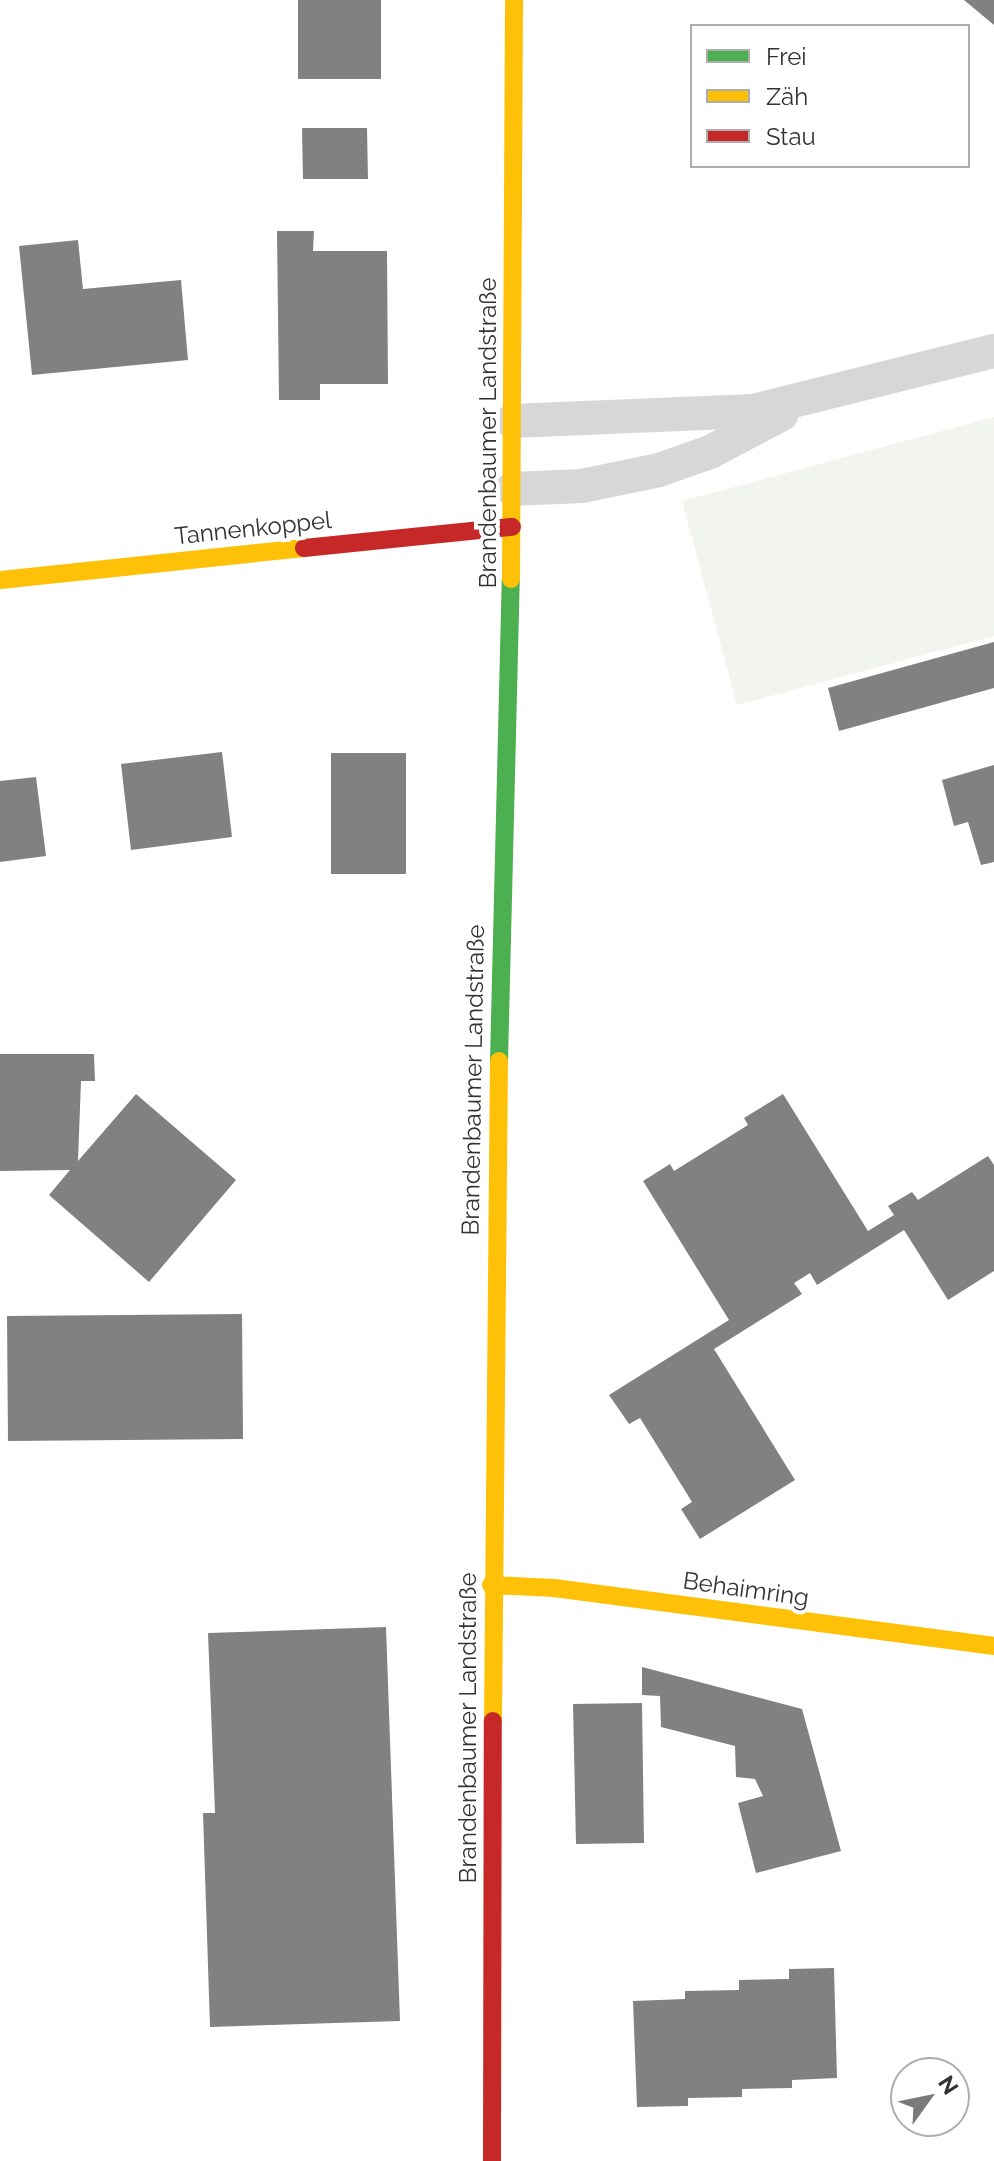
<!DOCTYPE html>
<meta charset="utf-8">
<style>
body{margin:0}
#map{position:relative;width:994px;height:2161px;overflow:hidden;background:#fff;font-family:Raleway,sans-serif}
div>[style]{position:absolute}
.green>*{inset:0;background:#f1f5ed}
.building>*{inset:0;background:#818181}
.lane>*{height:34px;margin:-17px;padding:0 17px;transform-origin:17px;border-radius:17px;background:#d7d7d7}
.fast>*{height:18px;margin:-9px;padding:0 9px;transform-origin:9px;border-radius:9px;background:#4caf50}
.slow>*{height:18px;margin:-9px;padding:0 9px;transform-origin:9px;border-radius:9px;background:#ffc107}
.jam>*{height:18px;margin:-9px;padding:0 9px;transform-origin:9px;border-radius:9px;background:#c62828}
span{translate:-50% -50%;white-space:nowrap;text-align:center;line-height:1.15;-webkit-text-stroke:8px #fff;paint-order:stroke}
.street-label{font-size:24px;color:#333}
.legend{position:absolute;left:690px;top:24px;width:280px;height:144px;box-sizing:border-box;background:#fff;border:2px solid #adadad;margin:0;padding:10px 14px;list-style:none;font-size:24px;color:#333}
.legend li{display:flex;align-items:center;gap:16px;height:40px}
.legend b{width:40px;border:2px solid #adadad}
.north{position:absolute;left:890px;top:2057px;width:80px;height:80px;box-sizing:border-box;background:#fff;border:2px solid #adadad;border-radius:50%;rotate:57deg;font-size:22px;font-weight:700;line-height:32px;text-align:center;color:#333}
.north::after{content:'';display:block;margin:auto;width:28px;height:36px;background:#7a7a7a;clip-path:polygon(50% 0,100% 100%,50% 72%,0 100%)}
</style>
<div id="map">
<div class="green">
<i style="clip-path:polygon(994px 417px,994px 636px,737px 705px,682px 501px)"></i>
</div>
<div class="building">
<i style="clip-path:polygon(298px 0,381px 0,381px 79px,298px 79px)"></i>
<i style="clip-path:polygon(964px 0,994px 0,994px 25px)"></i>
<i style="clip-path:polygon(302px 128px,367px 128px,368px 179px,303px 179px)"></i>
<i style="clip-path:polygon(277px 231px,314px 231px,313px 251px,387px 251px,388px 384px,320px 384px,320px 400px,279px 400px)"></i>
<i style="clip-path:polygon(78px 240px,83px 289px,181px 280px,188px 360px,32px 375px,19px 246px)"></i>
<i style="clip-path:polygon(994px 642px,994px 688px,839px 731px,828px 688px)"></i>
<i style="clip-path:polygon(222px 752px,232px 837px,131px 850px,121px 764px)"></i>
<i style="clip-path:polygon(331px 753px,406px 753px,406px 874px,331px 874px)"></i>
<i style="clip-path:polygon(994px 765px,994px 862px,981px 865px,968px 822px,954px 826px,942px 780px)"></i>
<i style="clip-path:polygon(36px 777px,46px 856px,0 862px,0 781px)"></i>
<i style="clip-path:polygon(0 1054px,94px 1054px,95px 1081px,81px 1081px,78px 1161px,136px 1094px,236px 1180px,149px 1282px,49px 1195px,70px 1170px,0 1171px)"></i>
<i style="clip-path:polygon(783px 1094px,868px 1231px,894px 1215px,888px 1206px,912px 1192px,918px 1200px,988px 1156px,994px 1165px,994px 1271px,948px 1300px,904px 1230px,817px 1285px,810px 1273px,794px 1283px,802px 1294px,714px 1349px,795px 1480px,700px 1539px,681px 1509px,692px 1502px,640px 1418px,629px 1424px,609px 1395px,729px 1320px,643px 1181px,670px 1164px,674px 1171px,748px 1125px,744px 1118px)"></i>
<i style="clip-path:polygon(242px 1314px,243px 1439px,8px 1441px,7px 1316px)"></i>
<i style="clip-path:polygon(386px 1627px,400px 2021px,210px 2027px,203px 1813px,215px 1813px,208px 1633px)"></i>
<i style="clip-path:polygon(642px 1667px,802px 1709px,841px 1851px,756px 1873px,738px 1803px,763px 1796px,755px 1779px,736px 1777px,735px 1746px,661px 1727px,660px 1696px,642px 1695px)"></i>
<i style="clip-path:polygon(642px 1703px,644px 1843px,576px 1844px,573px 1704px)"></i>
<i style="clip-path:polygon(834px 1968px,837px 2078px,792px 2080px,792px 2088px,742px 2089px,742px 2097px,688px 2098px,688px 2106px,637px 2107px,633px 2001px,685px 1999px,685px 1991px,739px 1990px,739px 1980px,789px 1979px,789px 1969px)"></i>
</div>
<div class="lane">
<i style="left:512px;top:421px;width:241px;rotate:-2.4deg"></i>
<i style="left:753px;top:411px;width:248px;rotate:-14deg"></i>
<i style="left:512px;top:489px;width:70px;rotate:-2.5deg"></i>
<i style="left:582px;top:486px;width:79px;rotate:-11.7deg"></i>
<i style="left:659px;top:470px;width:54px;rotate:-19.4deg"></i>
<i style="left:710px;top:452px;width:81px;rotate:-27.8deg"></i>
</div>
<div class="fast">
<i style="left:499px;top:1061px;width:482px;rotate:-88.6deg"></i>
</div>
<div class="slow">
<i style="left:511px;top:579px;width:579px;rotate:-89.7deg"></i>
<i style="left:0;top:580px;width:306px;rotate:-6deg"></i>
<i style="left:491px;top:1585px;width:63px;rotate:2.7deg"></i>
<i style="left:554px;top:1588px;width:444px;rotate:7.5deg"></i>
<i style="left:493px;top:1721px;width:660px;rotate:-89.48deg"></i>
</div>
<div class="jam">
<i style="left:304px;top:548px;width:209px;rotate:-5.8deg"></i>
<i style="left:492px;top:2161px;width:440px;rotate:-89.9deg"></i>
</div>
<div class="street-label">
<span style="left:488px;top:433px;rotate:-90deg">Brandenbaumer Landstraße</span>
<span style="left:253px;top:528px;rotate:-6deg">Tannenkoppel</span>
<span style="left:473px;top:1080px;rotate:-89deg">Brandenbaumer Landstraße</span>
<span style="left:746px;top:1589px;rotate:8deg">Behaimring</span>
<span style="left:468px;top:1728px;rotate:-90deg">Brandenbaumer Landstraße</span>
</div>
<ul class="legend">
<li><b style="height:10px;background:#4caf50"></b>Frei</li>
<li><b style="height:10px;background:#ffc107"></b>Zäh</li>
<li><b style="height:10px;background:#c62828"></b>Stau</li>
</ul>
<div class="north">N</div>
</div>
